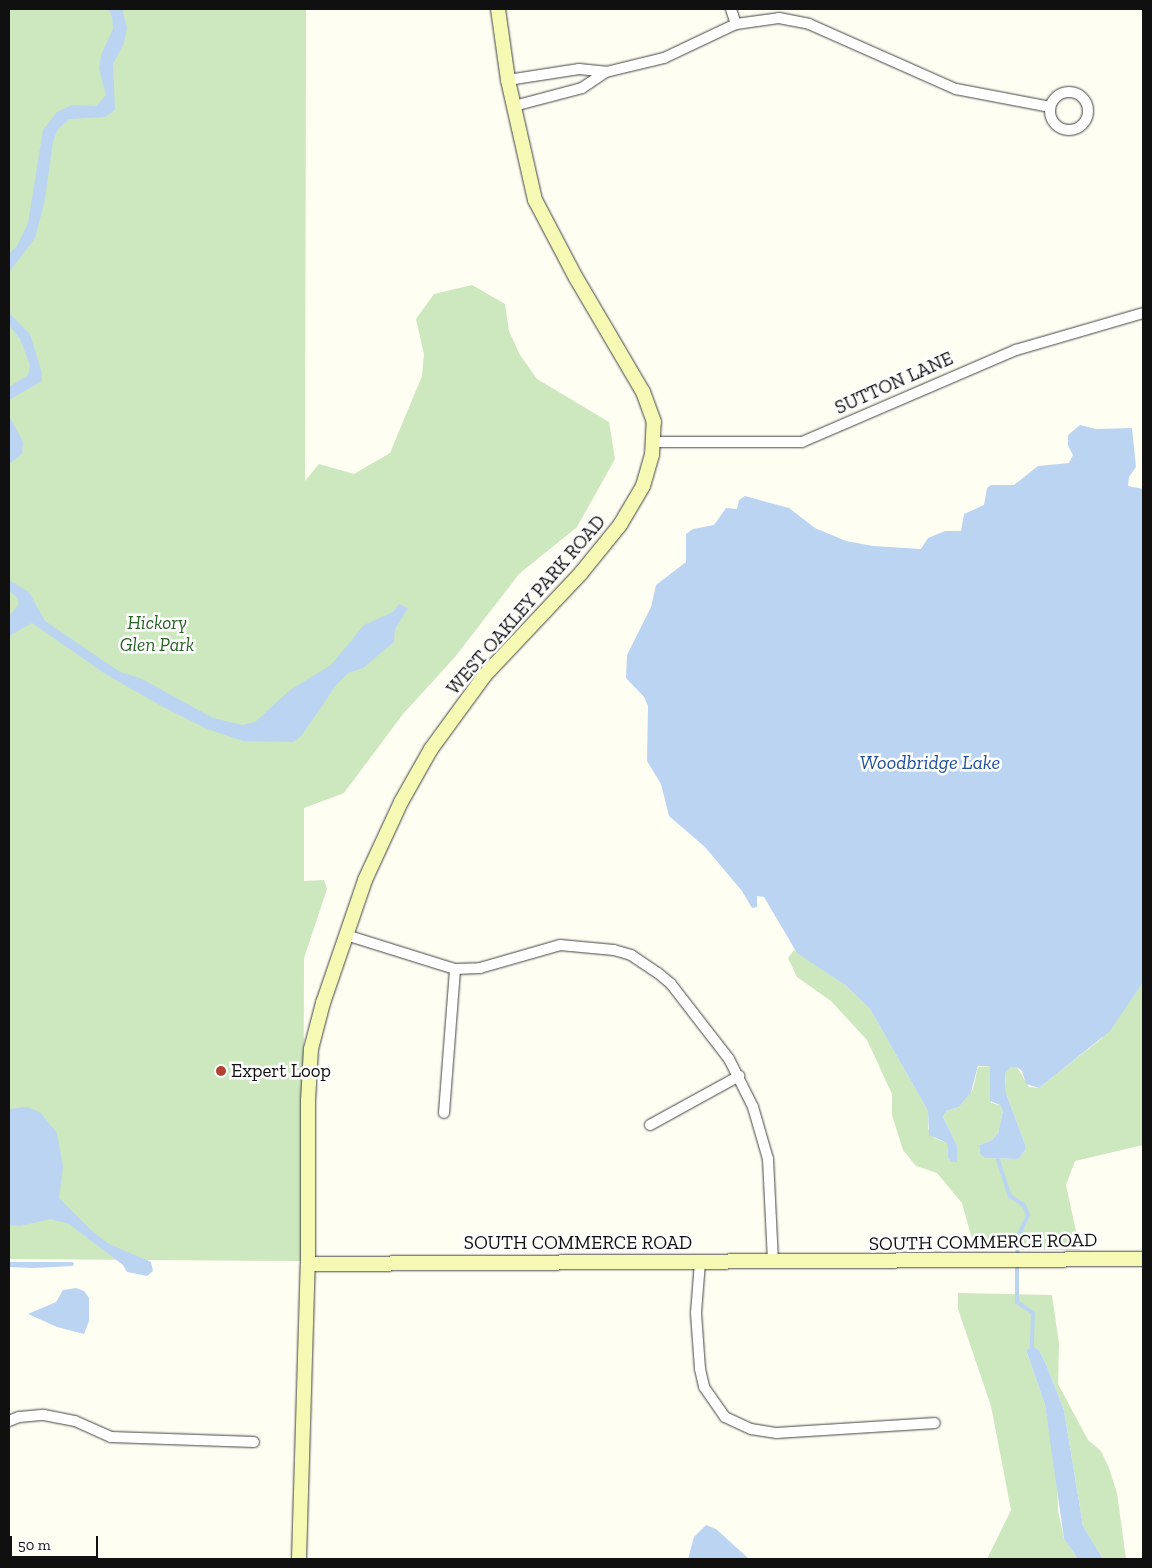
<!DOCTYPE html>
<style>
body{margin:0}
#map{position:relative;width:1152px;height:1568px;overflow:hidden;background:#fefef3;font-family:"Zilla Slab",serif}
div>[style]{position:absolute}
.green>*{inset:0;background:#cde7be}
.water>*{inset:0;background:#bbd4f2}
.stream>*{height:4px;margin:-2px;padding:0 2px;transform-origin:2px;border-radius:2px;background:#bbd4f2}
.roads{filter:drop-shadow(0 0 1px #434343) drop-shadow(0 0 1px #434343)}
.street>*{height:10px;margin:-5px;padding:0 5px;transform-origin:5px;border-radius:5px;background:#fff}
.street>.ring{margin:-5px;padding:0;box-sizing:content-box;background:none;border:10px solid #fff;border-radius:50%}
.secondary>*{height:14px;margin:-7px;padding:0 7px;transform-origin:7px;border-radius:7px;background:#f5f9b3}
.dots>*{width:14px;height:14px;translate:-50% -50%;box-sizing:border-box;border:2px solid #fff;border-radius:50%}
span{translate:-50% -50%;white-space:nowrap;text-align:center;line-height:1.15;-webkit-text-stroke:5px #fff;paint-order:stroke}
.street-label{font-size:19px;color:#101010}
.park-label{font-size:19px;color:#266324;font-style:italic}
.poi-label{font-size:19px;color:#101010}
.left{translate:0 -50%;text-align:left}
.water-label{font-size:20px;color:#215199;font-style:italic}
.frame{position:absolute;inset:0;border:10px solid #101010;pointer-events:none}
.scale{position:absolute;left:10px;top:1536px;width:88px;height:22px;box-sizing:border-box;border:2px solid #101010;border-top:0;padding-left:6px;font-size:15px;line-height:18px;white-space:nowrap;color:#101010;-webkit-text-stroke:4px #fff;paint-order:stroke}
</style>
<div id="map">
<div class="green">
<i style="clip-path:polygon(9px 9px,306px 9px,305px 481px,319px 464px,354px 474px,390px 453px,422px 376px,424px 354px,416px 319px,434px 294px,472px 285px,505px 304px,509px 331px,520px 355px,537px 379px,609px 422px,615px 459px,577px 527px,519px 574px,455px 657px,403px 714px,344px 793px,304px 808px,304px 881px,324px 880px,327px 889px,304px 958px,303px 1261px,9px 1259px)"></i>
<i style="clip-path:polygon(794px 950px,845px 985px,870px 1009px,928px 1111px,928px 1129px,934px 1138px,947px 1143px,948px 1158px,957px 1162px,957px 1145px,943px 1117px,946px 1111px,959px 1107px,973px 1089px,978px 1067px,990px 1066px,991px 1103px,1000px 1105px,1003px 1111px,998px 1133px,992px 1140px,979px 1145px,980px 1154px,986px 1158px,1018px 1159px,1025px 1151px,1025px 1144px,1006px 1093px,1005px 1074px,1010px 1067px,1017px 1067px,1029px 1087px,1039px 1088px,1102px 1038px,1143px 982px,1143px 1145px,1075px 1161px,1066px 1185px,1080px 1250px,975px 1250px,962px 1203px,937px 1173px,916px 1166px,903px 1150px,892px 1115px,892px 1094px,867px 1040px,831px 1001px,797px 977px,788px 958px)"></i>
<i style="clip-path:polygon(958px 1293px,1052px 1295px,1059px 1344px,1058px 1384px,1088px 1440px,1101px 1451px,1109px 1468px,1117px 1493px,1126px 1559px,1103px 1559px,1083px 1526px,1064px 1410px,1046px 1364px,1039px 1350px,1033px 1346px,1026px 1350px,1045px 1405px,1057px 1479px,1058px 1510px,1064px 1539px,1078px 1559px,987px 1559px,1011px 1510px,991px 1406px,958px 1309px)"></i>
</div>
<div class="water">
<i style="clip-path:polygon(108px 9px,122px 9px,127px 28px,124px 43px,113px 64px,115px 110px,105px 117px,69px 119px,58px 129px,53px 141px,45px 199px,35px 238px,9px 272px,9px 254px,17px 246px,28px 223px,43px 130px,57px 112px,72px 105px,96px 106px,106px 95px,99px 69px,101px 55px,113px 29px,112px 16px)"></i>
<i style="clip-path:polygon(9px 313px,30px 334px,42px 373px,42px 381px,9px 400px,9px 387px,28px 375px,30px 365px,20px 339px,9px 325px)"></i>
<i style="clip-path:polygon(9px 416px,23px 442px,22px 454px,9px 464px)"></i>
<i style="clip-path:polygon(1080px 425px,1096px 429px,1132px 428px,1136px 467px,1129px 477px,1128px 486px,1143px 489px,1143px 982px,1110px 1031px,1039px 1088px,1026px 1084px,1022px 1071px,1017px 1067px,1010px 1067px,1005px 1074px,1006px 1093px,1025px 1144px,1025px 1151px,1018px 1159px,985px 1158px,980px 1154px,979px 1145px,992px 1140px,998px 1133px,1003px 1111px,1000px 1105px,990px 1101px,990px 1066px,978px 1066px,971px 1092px,959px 1107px,946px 1111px,943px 1117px,957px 1145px,957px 1162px,952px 1162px,948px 1158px,947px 1143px,929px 1135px,928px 1111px,870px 1009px,845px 985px,797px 953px,764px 897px,757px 896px,757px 907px,752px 908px,742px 891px,705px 847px,669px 816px,661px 784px,647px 761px,648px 706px,644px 697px,626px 678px,627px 655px,651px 607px,656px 585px,686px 562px,686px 534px,693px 529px,714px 525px,726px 508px,737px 509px,739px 500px,745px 496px,789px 508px,815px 528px,846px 541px,873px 546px,921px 549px,928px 538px,945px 531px,961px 531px,964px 514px,984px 505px,987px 488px,991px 485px,1014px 485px,1038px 466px,1069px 463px,1073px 455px,1068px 446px,1068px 435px)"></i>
<i style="clip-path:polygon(9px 580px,29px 592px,45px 621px,120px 672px,142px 679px,213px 718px,242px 725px,255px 722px,290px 690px,331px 665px,364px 625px,393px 612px,399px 604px,408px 608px,395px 629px,394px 642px,363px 668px,348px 673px,337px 684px,302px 735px,294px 742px,243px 741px,207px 729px,165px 708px,107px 675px,32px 623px,9px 636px,9px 616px,19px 604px,17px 597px,9px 591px)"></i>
<i style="clip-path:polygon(26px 1107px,40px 1112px,57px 1133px,63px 1166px,59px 1198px,92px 1231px,109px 1244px,151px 1262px,153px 1271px,147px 1276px,127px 1272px,123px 1265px,69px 1224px,50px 1219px,20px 1226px,9px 1225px,9px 1109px)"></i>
<i style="clip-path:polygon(9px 1262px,72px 1262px,74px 1263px,73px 1266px,34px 1268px,9px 1267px)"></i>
<i style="clip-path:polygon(76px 1288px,84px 1291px,89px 1298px,89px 1321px,84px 1334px,57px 1327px,28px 1314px,56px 1302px,63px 1290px)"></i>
<i style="clip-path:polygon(1033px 1346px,1039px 1350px,1046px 1364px,1064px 1410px,1083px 1526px,1103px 1559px,1078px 1559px,1064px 1539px,1045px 1405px,1026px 1350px)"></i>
<i style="clip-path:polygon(706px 1525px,716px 1529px,749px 1559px,688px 1559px,694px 1537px)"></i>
</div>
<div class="stream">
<i style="left:998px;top:1160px;width:38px;rotate:72deg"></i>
<i style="left:1010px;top:1196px;width:17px;rotate:33deg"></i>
<i style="left:1024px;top:1205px;width:11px;rotate:68deg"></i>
<i style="left:1028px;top:1215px;width:21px;rotate:115deg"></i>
<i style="left:1019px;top:1234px;width:22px;rotate:95deg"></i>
<i style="left:1017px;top:1263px;width:39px;rotate:90deg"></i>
<i style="left:1017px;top:1302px;width:19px;rotate:35deg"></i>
<i style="left:1033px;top:1313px;width:34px;rotate:92deg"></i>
</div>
<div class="roads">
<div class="street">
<i style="left:731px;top:9px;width:16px;rotate:72deg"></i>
<i style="left:508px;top:80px;width:72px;rotate:-8.8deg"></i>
<i style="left:579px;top:69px;width:27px;rotate:6deg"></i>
<i class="ring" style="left:1050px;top:92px;width:28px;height:28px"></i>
<i style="left:514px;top:106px;width:70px;rotate:-14.8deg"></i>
<i style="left:582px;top:88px;width:29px;rotate:-34deg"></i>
<i style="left:606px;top:72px;width:60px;rotate:-13.6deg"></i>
<i style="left:664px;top:58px;width:80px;rotate:-25.3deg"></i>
<i style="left:736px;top:24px;width:43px;rotate:-7.9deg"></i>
<i style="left:779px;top:18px;width:31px;rotate:11deg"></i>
<i style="left:809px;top:24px;width:161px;rotate:23.9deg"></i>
<i style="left:956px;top:89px;width:96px;rotate:10.8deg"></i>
<i style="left:653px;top:442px;width:149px"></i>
<i style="left:802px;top:442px;width:233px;rotate:-23.3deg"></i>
<i style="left:1016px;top:350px;width:132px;rotate:-16.2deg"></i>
<i style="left:346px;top:935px;width:114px;rotate:17.3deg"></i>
<i style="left:455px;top:969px;width:25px;rotate:-2deg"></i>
<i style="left:480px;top:968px;width:83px;rotate:-16deg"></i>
<i style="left:560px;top:945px;width:54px;rotate:5.3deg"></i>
<i style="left:614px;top:950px;width:18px;rotate:16deg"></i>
<i style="left:631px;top:955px;width:32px;rotate:34deg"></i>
<i style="left:658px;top:973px;width:17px;rotate:40deg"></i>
<i style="left:671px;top:984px;width:95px;rotate:52.3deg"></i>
<i style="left:729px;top:1059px;width:54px;rotate:63.4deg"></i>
<i style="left:753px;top:1107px;width:54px;rotate:73.9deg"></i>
<i style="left:768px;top:1159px;width:103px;rotate:87.2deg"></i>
<i style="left:444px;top:1113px;width:144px;rotate:-85.6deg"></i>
<i style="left:650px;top:1125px;width:102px;rotate:-28.8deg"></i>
<i style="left:700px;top:1262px;width:51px;rotate:94.5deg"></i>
<i style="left:696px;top:1313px;width:56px;rotate:85.9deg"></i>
<i style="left:700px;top:1369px;width:18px;rotate:77deg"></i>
<i style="left:704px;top:1387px;width:37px;rotate:55deg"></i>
<i style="left:725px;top:1417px;width:29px;rotate:25deg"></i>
<i style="left:751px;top:1429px;width:26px;rotate:9deg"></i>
<i style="left:777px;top:1433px;width:158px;rotate:-3.6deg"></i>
<i style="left:9px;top:1421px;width:11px;rotate:-22deg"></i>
<i style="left:19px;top:1417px;width:25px;rotate:-5deg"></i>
<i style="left:44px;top:1415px;width:32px;rotate:11deg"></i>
<i style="left:75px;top:1421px;width:39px;rotate:24deg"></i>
<i style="left:111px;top:1437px;width:143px;rotate:2deg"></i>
</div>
<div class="secondary">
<i style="left:308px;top:1264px;width:835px;rotate:-0.34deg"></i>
<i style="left:299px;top:1559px;width:295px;rotate:-88.3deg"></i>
<i style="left:308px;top:1264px;width:163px;rotate:-90deg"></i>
<i style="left:308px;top:1101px;width:52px;rotate:-86.7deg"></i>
<i style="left:311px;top:1049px;width:48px;rotate:-75.4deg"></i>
<i style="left:323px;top:1003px;width:130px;rotate:-71.1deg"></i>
<i style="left:365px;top:880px;width:86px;rotate:-65.2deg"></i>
<i style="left:401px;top:802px;width:61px;rotate:-60.5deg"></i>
<i style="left:431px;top:749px;width:92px;rotate:-53.9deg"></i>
<i style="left:485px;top:675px;width:140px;rotate:-46.7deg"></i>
<i style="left:581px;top:573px;width:62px;rotate:-50.9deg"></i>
<i style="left:620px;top:525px;width:45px;rotate:-59.5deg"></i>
<i style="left:643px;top:486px;width:32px;rotate:-74deg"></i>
<i style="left:652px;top:455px;width:33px;rotate:-87deg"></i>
<i style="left:654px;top:422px;width:32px;rotate:-110deg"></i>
<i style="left:643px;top:392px;width:132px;rotate:-120.4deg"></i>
<i style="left:576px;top:278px;width:88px;rotate:-117.7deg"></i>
<i style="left:535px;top:200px;width:123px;rotate:-102.7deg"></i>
<i style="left:508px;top:80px;width:72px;rotate:-98deg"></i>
</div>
</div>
<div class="dots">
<i style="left:221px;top:1071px;background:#b64131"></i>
</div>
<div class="street-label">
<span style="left:894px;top:383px;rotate:-24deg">SUTTON LANE</span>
<span style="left:526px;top:605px;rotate:-49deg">WEST OAKLEY PARK ROAD</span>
<span style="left:983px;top:1242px;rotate:-1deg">SOUTH COMMERCE ROAD</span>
<span style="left:578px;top:1243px">SOUTH COMMERCE ROAD</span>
</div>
<div class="park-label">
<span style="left:157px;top:634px">Hickory<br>Glen Park</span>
</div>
<div class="poi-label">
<span class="left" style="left:231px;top:1071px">Expert Loop</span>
</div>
<div class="water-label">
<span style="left:930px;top:762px">Woodbridge Lake</span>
</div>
<div class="frame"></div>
<div class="scale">50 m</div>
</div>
